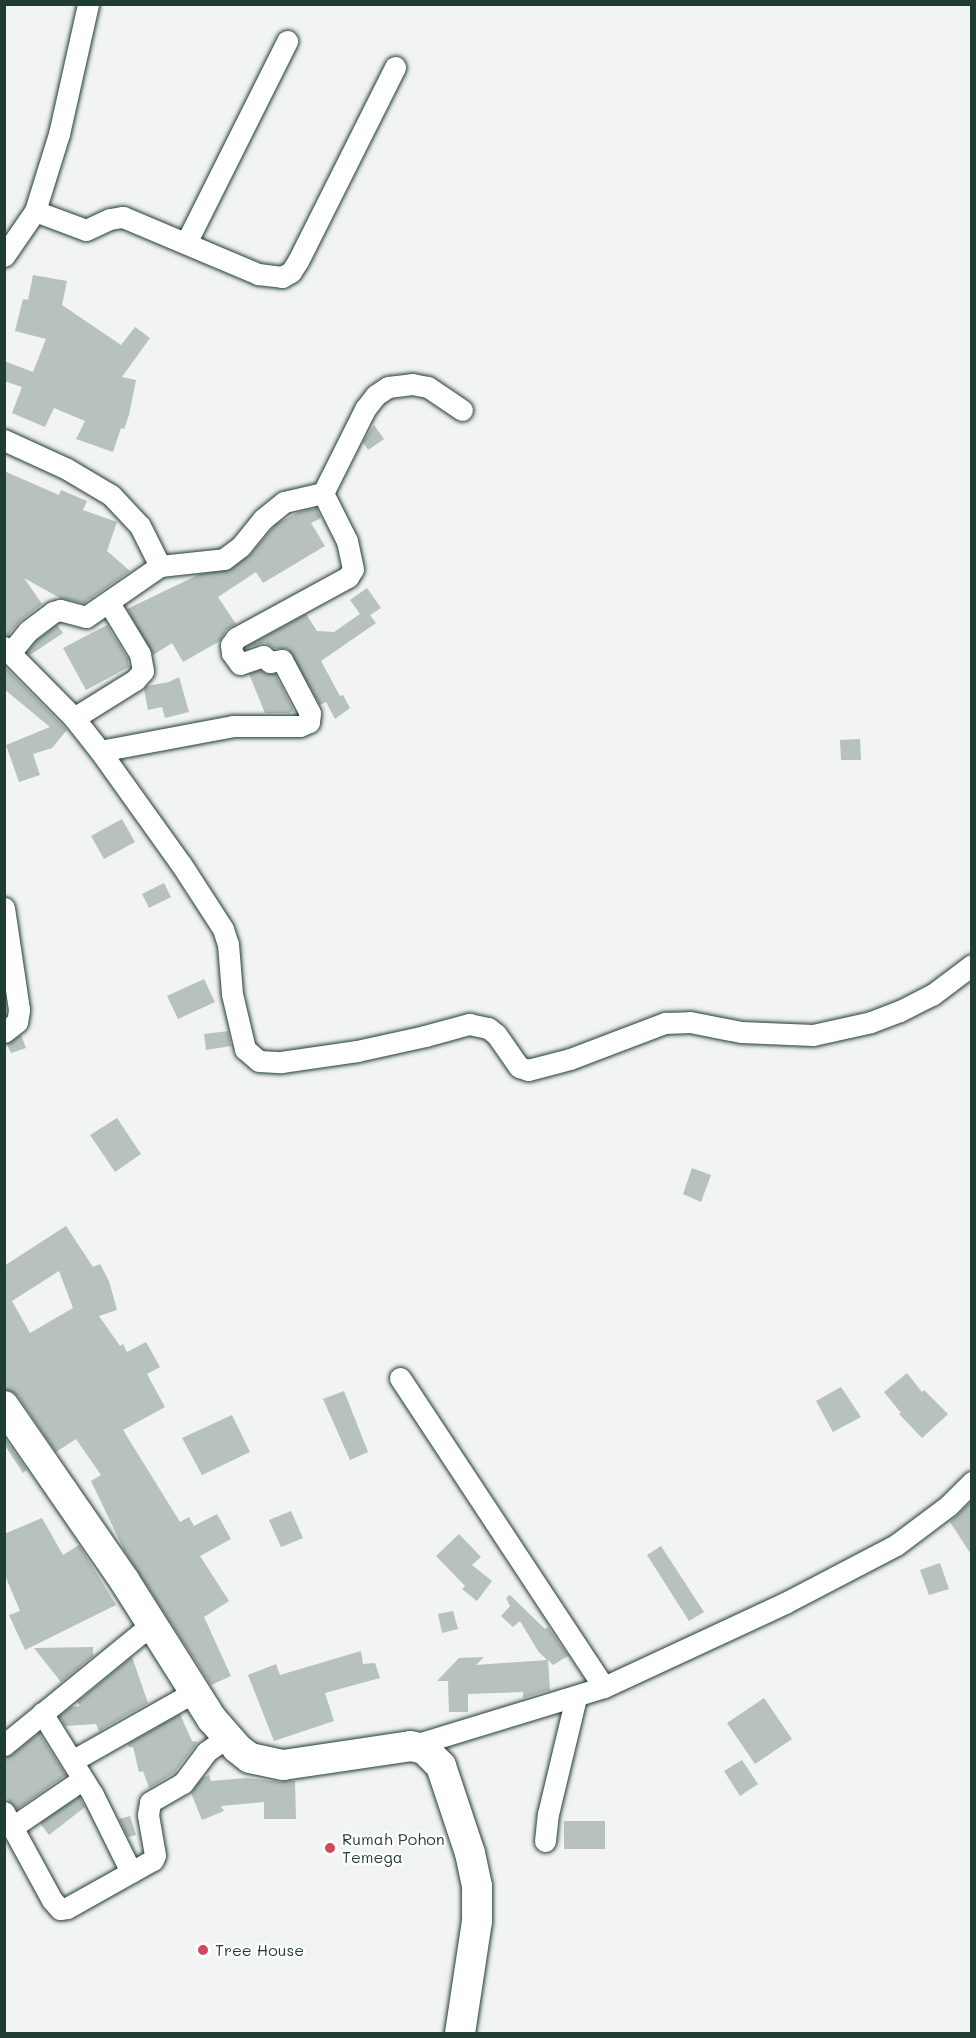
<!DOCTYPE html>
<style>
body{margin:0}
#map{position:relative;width:976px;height:2038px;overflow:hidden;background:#f2f3f3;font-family:Mali,sans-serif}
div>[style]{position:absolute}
.building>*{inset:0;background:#b7c1bd}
.roads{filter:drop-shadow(0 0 2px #1f3d34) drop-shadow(0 0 2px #1f3d34)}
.minor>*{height:21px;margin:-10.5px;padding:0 10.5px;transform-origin:10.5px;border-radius:10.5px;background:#fff}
.highway>*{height:30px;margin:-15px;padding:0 15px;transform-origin:15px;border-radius:15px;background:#fff}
.dots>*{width:16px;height:16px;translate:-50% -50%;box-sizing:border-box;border:3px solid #fff;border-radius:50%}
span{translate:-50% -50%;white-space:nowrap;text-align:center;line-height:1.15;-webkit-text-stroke:4.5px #fff;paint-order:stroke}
.poi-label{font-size:16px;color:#1f3d34}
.left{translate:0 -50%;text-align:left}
.frame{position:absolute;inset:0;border:6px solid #1f3d34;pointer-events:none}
</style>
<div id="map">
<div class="building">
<i style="clip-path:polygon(33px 275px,67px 281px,62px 305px,121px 345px,135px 327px,150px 338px,122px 377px,136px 380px,129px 415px,124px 429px,121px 428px,113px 452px,76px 439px,85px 421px,54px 408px,45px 427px,12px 413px,22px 387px,4px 381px,4px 361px,33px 372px,46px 339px,15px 331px,23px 299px,28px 300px)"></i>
<i style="clip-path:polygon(374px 425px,384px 439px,368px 450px,363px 442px)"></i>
<i style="clip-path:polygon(4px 471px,59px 495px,61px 490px,87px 501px,83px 510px,117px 522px,107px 551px,130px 571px,84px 603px,60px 598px,24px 578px,42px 604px,20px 621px,8px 635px,4px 635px)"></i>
<i style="clip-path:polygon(316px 508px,321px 518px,311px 523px,325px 546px,263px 583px,256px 572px,218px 597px,236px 624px,226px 630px,220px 641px,183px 662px,172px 643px,153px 655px,127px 609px,200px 574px,231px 569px,251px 554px,276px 524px,299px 512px)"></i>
<i style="clip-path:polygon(367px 588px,381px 608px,370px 615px,376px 623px,321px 661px,340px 696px,343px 695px,350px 708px,335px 719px,326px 702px,320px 705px,288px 649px,274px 648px,265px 643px,244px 648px,306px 614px,317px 631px,334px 632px,360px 614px,350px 600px)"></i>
<i style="clip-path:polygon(57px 625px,63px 633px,30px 655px,27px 652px,37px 640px)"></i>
<i style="clip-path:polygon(107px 625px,128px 659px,129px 667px,86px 690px,63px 648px)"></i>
<i style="clip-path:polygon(4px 666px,67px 730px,52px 748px,33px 754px,40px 775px,19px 782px,6px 745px,50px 727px,4px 689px)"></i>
<i style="clip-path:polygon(260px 670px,267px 674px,275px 674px,294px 711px,289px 713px,265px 713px,249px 674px)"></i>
<i style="clip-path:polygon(179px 677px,189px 712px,165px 718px,162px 707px,148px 710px,144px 689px,147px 686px,169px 682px)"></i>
<i style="clip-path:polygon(860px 739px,861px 760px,841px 760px,840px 740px)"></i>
<i style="clip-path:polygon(122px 819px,135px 842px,104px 859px,91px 836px)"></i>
<i style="clip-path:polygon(164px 883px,171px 897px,149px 908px,142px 894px)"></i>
<i style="clip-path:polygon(204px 979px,215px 1002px,178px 1019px,167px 996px)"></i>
<i style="clip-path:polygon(228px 1031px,231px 1046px,206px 1050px,204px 1034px)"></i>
<i style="clip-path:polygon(21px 1035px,26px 1048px,11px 1053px,7px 1044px)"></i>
<i style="clip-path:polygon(117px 1118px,141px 1154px,115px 1172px,90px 1135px)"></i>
<i style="clip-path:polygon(692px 1168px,711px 1175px,701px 1202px,683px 1194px)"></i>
<i style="clip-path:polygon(evenodd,66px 1226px,93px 1267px,100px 1264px,109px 1281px,117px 1310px,99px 1316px,120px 1346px,123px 1344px,127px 1352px,146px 1342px,160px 1367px,147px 1374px,165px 1407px,123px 1430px,180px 1522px,189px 1517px,194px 1526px,217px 1514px,231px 1539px,200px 1556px,229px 1601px,204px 1617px,231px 1676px,211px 1685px,124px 1550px,91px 1481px,101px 1475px,76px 1439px,56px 1452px,18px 1396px,4px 1389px,4px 1266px,66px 1226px,59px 1271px,73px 1308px,30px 1333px,12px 1301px,59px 1271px)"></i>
<i style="clip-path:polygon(907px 1373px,922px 1392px,924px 1390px,948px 1414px,922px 1438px,899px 1414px,901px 1413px,884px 1392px)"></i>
<i style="clip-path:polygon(841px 1387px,861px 1417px,833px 1432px,816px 1401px)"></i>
<i style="clip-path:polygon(344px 1391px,368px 1452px,350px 1460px,323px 1399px)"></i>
<i style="clip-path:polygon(232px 1415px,250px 1452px,202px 1475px,182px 1438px)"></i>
<i style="clip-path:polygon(4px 1437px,27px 1470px,23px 1473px,4px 1444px)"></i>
<i style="clip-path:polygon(972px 1501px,972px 1556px,950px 1522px)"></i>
<i style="clip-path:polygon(291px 1511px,303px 1538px,281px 1547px,269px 1520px)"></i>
<i style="clip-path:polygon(42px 1518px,63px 1555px,79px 1545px,116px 1605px,25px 1650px,9px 1615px,20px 1611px,4px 1573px,4px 1534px)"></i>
<i style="clip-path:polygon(459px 1534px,481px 1557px,472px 1565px,492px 1581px,477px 1601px,462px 1589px,465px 1586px,436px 1556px)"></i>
<i style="clip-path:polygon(661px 1546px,704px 1612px,689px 1621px,647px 1555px)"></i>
<i style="clip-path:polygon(940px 1563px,949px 1589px,929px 1595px,920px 1570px)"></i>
<i style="clip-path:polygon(510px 1595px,545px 1629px,548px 1627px,568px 1656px,553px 1665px,548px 1660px,550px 1690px,523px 1698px,523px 1692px,468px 1694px,468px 1712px,449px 1712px,448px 1681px,437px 1681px,459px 1658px,484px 1657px,476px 1665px,547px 1660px,538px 1651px,520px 1621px,513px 1627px,501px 1616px,510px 1606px,506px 1598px)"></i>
<i style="clip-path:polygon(453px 1611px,458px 1629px,442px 1633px,438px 1614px)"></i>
<i style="clip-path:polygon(93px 1647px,93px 1656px,61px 1682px,34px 1648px)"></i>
<i style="clip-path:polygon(361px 1651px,363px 1664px,375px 1663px,380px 1678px,325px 1693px,334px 1721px,274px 1741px,248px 1675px,276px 1664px,280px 1675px)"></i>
<i style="clip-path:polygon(132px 1657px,148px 1703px,99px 1731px,96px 1724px,65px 1726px,59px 1716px,71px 1707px,80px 1706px,77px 1702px)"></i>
<i style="clip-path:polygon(764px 1698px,792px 1739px,755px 1764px,727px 1723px)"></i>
<i style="clip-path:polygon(180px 1714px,192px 1741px,198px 1742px,174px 1773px,149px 1788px,143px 1771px,139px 1772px,133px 1747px,129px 1747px,128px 1744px)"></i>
<i style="clip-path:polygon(39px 1733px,66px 1775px,17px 1809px,4px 1796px,4px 1758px,12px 1755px)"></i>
<i style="clip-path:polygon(742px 1760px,758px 1784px,740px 1796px,724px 1771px)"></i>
<i style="clip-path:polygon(209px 1775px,211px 1781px,247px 1778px,280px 1782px,295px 1781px,296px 1819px,264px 1819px,264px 1802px,221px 1806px,224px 1811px,202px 1820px,191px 1793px,202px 1778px)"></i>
<i style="clip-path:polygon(79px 1797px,85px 1807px,49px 1835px,40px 1823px)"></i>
<i style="clip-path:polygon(130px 1816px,136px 1835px,128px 1837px,119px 1819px)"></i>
<i style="clip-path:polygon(564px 1821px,605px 1821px,605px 1849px,564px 1849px)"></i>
</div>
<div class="roads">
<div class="minor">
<i style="left:35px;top:211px;width:54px;rotate:20.4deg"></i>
<i style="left:86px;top:230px;width:26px;rotate:-25deg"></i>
<i style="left:110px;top:219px;width:13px;rotate:-9deg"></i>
<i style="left:123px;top:217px;width:147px;rotate:22.9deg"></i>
<i style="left:258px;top:274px;width:24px;rotate:7deg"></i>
<i style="left:282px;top:277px;width:10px;rotate:-29deg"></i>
<i style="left:291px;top:272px;width:13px;rotate:-58deg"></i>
<i style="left:298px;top:261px;width:217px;rotate:-63.4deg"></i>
<i style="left:186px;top:243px;width:226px;rotate:-63.4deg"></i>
<i style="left:4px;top:256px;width:55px;rotate:-55.4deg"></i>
<i style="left:35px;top:211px;width:81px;rotate:-72.7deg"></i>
<i style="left:59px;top:134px;width:133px;rotate:-77.4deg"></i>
<i style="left:4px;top:440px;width:69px;rotate:24.7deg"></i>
<i style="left:67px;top:469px;width:51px;rotate:30.6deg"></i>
<i style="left:111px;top:495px;width:42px;rotate:46.9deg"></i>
<i style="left:140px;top:526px;width:45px;rotate:63.4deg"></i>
<i style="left:4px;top:647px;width:100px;rotate:45.4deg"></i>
<i style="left:74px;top:718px;width:42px;rotate:51.8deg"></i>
<i style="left:100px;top:751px;width:139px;rotate:54.4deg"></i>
<i style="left:181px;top:864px;width:77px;rotate:57.1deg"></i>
<i style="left:223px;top:929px;width:16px;rotate:72deg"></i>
<i style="left:228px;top:944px;width:50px;rotate:85.4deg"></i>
<i style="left:232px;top:994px;width:57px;rotate:76.7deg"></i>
<i style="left:245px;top:1049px;width:18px;rotate:41deg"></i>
<i style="left:259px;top:1061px;width:22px;rotate:3deg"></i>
<i style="left:281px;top:1062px;width:77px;rotate:-8.2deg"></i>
<i style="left:357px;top:1051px;width:70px;rotate:-12.4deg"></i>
<i style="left:425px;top:1036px;width:46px;rotate:-15.3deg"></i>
<i style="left:469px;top:1024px;width:19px;rotate:12deg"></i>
<i style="left:488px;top:1028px;width:10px;rotate:37deg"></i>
<i style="left:496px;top:1034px;width:40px;rotate:55.1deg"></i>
<i style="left:519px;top:1067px;width:9px;rotate:18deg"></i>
<i style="left:528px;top:1070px;width:43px;rotate:-14.7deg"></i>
<i style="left:570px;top:1059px;width:102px;rotate:-20.8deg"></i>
<i style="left:665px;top:1023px;width:25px;rotate:-2deg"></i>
<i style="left:690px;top:1022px;width:52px;rotate:11.1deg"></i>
<i style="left:741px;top:1032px;width:72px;rotate:2.4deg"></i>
<i style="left:813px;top:1035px;width:59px;rotate:-12.6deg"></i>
<i style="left:871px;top:1022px;width:31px;rotate:-21deg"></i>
<i style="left:900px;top:1011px;width:36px;rotate:-27deg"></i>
<i style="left:932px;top:995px;width:50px;rotate:-36.9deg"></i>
<i style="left:11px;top:652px;width:27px;rotate:-51deg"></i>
<i style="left:28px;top:631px;width:31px;rotate:-37deg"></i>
<i style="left:53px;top:612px;width:7px;rotate:-16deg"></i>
<i style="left:60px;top:610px;width:27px;rotate:15deg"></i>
<i style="left:86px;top:617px;width:90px;rotate:-34.6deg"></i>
<i style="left:160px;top:566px;width:64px;rotate:-6.2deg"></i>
<i style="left:224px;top:559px;width:21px;rotate:-37deg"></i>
<i style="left:241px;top:546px;width:35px;rotate:-51deg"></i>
<i style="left:263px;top:519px;width:27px;rotate:-39deg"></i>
<i style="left:284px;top:502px;width:40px;rotate:-13deg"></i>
<i style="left:74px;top:718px;width:72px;rotate:-31.9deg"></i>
<i style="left:135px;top:680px;width:12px;rotate:-48deg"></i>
<i style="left:143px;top:671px;width:17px;rotate:-100deg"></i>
<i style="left:140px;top:654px;width:60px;rotate:-121.3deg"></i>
<i style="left:100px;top:751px;width:135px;rotate:-10.6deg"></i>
<i style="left:233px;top:726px;width:67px"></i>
<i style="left:300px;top:726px;width:10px;rotate:-24deg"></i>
<i style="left:309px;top:722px;width:9px;rotate:-84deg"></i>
<i style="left:310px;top:713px;width:60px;rotate:-117.8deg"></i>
<i style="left:282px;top:660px;width:12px;rotate:171deg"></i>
<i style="left:270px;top:662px;width:9px;rotate:-139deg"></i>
<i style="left:263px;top:656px;width:24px;rotate:161deg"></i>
<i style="left:240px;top:664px;width:14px;rotate:-126deg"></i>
<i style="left:232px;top:653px;width:8px;rotate:-97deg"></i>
<i style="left:231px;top:645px;width:9px;rotate:-54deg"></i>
<i style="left:236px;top:638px;width:128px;rotate:-28.6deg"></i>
<i style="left:348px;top:577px;width:9px;rotate:-58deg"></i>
<i style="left:353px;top:569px;width:29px;rotate:-102deg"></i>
<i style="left:347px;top:541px;width:54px;rotate:-116.6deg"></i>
<i style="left:323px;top:493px;width:94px;rotate:-63.4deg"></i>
<i style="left:365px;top:409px;width:18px;rotate:-52deg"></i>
<i style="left:376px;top:395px;width:14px;rotate:-34deg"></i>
<i style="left:388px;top:387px;width:24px;rotate:-7deg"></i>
<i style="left:412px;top:384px;width:16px;rotate:11deg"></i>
<i style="left:428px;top:387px;width:41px;rotate:34.1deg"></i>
<i style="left:4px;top:908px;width:103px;rotate:81.6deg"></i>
<i style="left:19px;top:1010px;width:12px;rotate:99deg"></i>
<i style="left:17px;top:1022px;width:16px;rotate:142deg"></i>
<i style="left:400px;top:1378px;width:370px;rotate:56.6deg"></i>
<i style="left:42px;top:1713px;width:97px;rotate:58.1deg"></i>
<i style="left:93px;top:1795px;width:86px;rotate:63.7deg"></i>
<i style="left:4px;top:1745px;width:191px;rotate:-39.3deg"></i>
<i style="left:411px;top:1746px;width:202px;rotate:-17deg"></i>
<i style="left:604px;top:1687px;width:200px;rotate:-24.9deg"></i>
<i style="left:785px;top:1603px;width:125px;rotate:-27.6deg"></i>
<i style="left:896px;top:1545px;width:66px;rotate:-37deg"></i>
<i style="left:949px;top:1505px;width:33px;rotate:-45deg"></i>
<i style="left:72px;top:1761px;width:140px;rotate:-29.5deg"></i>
<i style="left:4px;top:1812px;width:100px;rotate:61.4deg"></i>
<i style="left:52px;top:1900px;width:12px;rotate:48deg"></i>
<i style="left:60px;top:1909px;width:7px;rotate:-8deg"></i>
<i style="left:67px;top:1908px;width:98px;rotate:-29.2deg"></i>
<i style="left:153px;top:1860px;width:5px;rotate:-68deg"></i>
<i style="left:155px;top:1855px;width:41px;rotate:-99.9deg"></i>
<i style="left:148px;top:1815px;width:13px;rotate:-81deg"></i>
<i style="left:150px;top:1802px;width:38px;rotate:-30deg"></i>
<i style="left:183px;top:1783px;width:39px;rotate:-53deg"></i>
<i style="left:206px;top:1752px;width:24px;rotate:-35deg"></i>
<i style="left:14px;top:1826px;width:83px;rotate:-34.3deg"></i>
<i style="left:545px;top:1841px;width:27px;rotate:-84deg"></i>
<i style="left:548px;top:1814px;width:120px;rotate:-76.5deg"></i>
</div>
<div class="highway">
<i style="left:4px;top:1406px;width:211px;rotate:55.4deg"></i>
<i style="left:124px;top:1580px;width:165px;rotate:57.7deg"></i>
<i style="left:212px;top:1719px;width:38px;rotate:49deg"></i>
<i style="left:237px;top:1748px;width:16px;rotate:38deg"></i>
<i style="left:250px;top:1758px;width:34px;rotate:12deg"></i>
<i style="left:283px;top:1765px;width:129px;rotate:-8.4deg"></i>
<i style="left:411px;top:1746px;width:13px;rotate:13deg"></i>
<i style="left:424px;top:1749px;width:24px;rotate:45deg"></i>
<i style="left:441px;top:1766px;width:92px;rotate:71.6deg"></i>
<i style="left:470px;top:1853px;width:34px;rotate:78deg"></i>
<i style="left:477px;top:1886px;width:35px;rotate:90deg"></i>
<i style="left:477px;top:1921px;width:114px;rotate:98.6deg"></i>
</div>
</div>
<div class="dots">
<i style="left:330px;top:1848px;background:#d1495b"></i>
<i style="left:203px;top:1950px;background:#d1495b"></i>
</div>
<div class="poi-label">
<span class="left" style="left:342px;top:1848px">Rumah Pohon<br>Temega</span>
<span class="left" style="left:215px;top:1950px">Tree House</span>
</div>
<div class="frame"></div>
</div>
